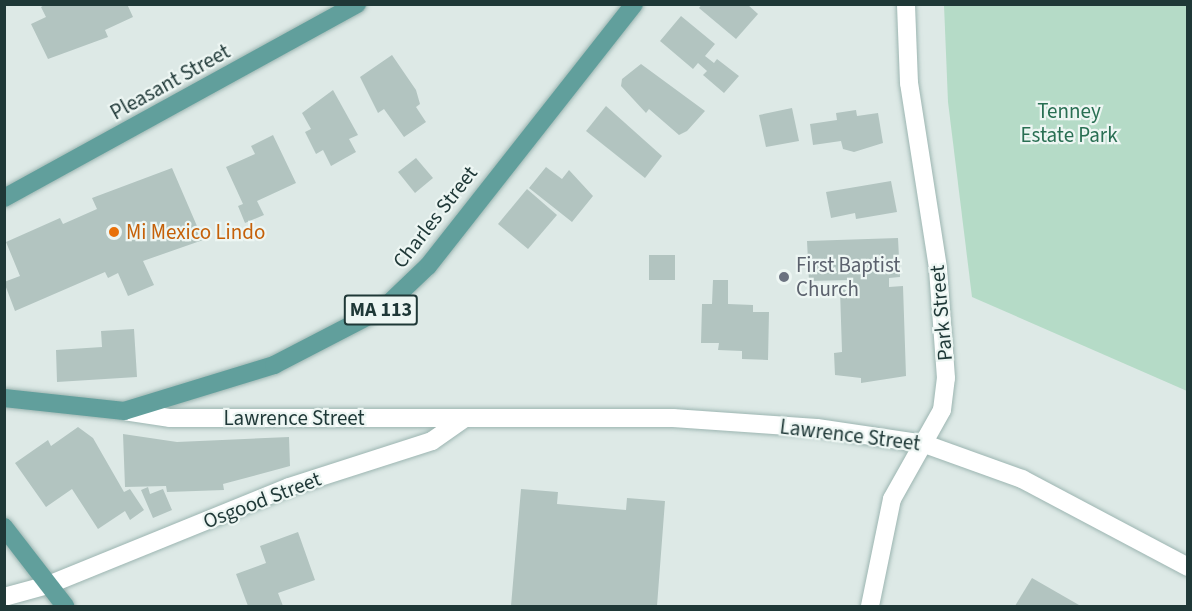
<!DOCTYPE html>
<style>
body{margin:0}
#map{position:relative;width:1192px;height:611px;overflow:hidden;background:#dde9e6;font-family:"Source Sans 3",sans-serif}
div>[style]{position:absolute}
.green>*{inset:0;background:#b5dbc7}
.building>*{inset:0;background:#b2c4c0}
.roads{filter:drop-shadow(0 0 2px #9cb5b1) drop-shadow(0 0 2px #9cb5b1)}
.secondary>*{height:18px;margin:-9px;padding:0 9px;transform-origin:9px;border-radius:9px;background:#fff}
.primary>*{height:18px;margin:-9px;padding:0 9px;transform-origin:9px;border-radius:9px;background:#619f9c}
.dots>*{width:16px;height:16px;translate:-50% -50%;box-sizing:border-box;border:3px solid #edf6f3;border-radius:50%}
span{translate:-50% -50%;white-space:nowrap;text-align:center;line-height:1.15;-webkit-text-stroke:4.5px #edf6f3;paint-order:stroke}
.shield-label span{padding:2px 4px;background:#edf6f3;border:2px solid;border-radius:4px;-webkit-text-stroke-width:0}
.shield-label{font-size:20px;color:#1f3837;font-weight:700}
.street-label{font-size:21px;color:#1f3837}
.park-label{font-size:21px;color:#296f53}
.food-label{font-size:21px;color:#c56008}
.left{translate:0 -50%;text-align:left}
.worship-label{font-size:21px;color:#5b616d}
.frame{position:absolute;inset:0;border:6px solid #1f3837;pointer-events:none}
</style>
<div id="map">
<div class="green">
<i style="clip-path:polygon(944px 5px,1187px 5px,1187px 391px,972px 297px,948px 102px)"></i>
</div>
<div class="building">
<i style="clip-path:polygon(46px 4px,127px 4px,133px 17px,105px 30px,108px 37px,48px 59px,31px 24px,46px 17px,41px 7px)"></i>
<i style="clip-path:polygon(702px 4px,747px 4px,758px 14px,736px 39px,699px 8px)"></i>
<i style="clip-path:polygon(681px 16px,715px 44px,705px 56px,714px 63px,717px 59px,739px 76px,724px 93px,703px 75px,707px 71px,698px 63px,693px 69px,660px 41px)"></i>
<i style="clip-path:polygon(392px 55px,416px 90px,420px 104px,416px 107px,426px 122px,404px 137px,384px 109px,378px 113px,360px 77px)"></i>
<i style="clip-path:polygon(641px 64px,705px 111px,687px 131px,679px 135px,649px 109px,646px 113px,621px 86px,622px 79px)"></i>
<i style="clip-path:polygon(333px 90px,358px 135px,349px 139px,356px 152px,331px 166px,323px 150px,316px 154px,305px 132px,311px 129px,302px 113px)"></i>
<i style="clip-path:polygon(606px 106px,662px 156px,645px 178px,586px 131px)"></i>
<i style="clip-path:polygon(792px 108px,799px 141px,766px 147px,759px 115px)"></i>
<i style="clip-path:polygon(856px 110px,857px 116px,878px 113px,883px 143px,854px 152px,843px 149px,841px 141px,813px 145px,810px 124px,837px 120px,836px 113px)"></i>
<i style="clip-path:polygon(273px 135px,296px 183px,257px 201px,264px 215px,245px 223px,238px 206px,243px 204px,226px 167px,255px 154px,251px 146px)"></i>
<i style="clip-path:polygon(416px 158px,433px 178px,415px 193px,398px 172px)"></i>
<i style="clip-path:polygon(546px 167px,562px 179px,569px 170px,593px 196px,572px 222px,529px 188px)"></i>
<i style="clip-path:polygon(172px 168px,203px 240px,143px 261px,154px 285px,128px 296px,118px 273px,108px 278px,105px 272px,15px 311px,4px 282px,20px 276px,6px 242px,60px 218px,63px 224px,97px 209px,92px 198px)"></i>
<i style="clip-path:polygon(891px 181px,897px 212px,856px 219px,855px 213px,831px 218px,826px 192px)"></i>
<i style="clip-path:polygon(527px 189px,557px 215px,528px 249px,498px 224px)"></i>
<i style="clip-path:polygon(898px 238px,900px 277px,889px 278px,889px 287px,903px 286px,906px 376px,861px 383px,861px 378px,835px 375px,834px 353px,842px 352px,840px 290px,853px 289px,852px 280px,809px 281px,807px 241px)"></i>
<i style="clip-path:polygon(649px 255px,675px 255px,675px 280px,649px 280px)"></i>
<i style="clip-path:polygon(713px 280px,728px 280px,728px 304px,753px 305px,753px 312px,769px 312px,768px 360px,742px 359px,742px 351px,718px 350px,719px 343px,701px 343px,702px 304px,712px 304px)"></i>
<i style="clip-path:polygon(134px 329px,137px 377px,57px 382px,56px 350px,102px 347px,101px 331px)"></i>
<i style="clip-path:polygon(78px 427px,93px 438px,124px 492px,130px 489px,144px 510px,130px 520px,125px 511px,98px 529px,72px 489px,46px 507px,15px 463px,48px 440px,51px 446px)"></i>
<i style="clip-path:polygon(123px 434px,177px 442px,289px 437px,290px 466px,223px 484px,224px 490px,167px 492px,166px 486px,125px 487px)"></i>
<i style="clip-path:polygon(148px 487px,150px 494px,163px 489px,172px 510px,153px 518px,141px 490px)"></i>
<i style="clip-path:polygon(521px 489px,558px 492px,557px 504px,626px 510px,627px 498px,665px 501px,657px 606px,511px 606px)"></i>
<i style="clip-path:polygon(298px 532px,315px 580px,278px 593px,283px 606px,248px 606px,236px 574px,266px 563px,260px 546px)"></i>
<i style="clip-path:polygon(1032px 578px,1079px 605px,1015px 606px)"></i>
</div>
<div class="roads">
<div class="secondary">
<i style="left:124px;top:411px;width:47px;rotate:8.7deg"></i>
<i style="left:170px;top:418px;width:295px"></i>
<i style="left:4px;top:597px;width:46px;rotate:-15.3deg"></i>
<i style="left:48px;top:585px;width:260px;rotate:-22.1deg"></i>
<i style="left:289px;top:487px;width:150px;rotate:-17.8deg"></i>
<i style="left:432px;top:441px;width:40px;rotate:-34.9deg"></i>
<i style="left:465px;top:418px;width:208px"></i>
<i style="left:673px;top:418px;width:144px;rotate:4deg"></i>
<i style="left:817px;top:428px;width:109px;rotate:8.4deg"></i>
<i style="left:925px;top:444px;width:103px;rotate:19.8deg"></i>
<i style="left:1022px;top:479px;width:188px;rotate:27.9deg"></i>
<i style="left:870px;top:606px;width:109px;rotate:-78.4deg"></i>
<i style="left:892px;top:499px;width:102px;rotate:-60.7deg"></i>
<i style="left:942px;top:410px;width:32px;rotate:-83deg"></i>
<i style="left:946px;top:378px;width:110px;rotate:-94.2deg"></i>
<i style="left:938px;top:268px;width:187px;rotate:-98.9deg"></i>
<i style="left:909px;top:83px;width:79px;rotate:-92.2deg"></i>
</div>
<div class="primary">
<i style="left:4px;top:198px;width:403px;rotate:-28.8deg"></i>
<i style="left:4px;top:398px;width:121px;rotate:6.2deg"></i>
<i style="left:124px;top:411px;width:157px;rotate:-17deg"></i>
<i style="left:274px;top:365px;width:124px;rotate:-27.4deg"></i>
<i style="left:384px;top:308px;width:61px;rotate:-43.7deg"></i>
<i style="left:428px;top:266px;width:333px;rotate:-51.8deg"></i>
<i style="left:4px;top:527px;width:100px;rotate:52.3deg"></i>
</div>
</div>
<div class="dots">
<i style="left:114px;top:232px;background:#e8710a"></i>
<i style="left:784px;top:277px;background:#6b7280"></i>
</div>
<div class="shield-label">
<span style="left:381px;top:310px">MA 113</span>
</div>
<div class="street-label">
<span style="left:170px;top:82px;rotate:-29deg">Pleasant Street</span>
<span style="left:435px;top:217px;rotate:-52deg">Charles Street</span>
<span style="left:941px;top:313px;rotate:-95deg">Park Street</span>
<span style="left:294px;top:418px">Lawrence Street</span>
<span style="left:850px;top:435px;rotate:7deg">Lawrence Street</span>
<span style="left:262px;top:500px;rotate:-21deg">Osgood Street</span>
</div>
<div class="park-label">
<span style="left:1069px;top:123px">Tenney<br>Estate Park</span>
</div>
<div class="food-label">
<span class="left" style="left:126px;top:232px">Mi Mexico Lindo</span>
</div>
<div class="worship-label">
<span class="left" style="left:796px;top:277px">First Baptist<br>Church</span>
</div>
<div class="frame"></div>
</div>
